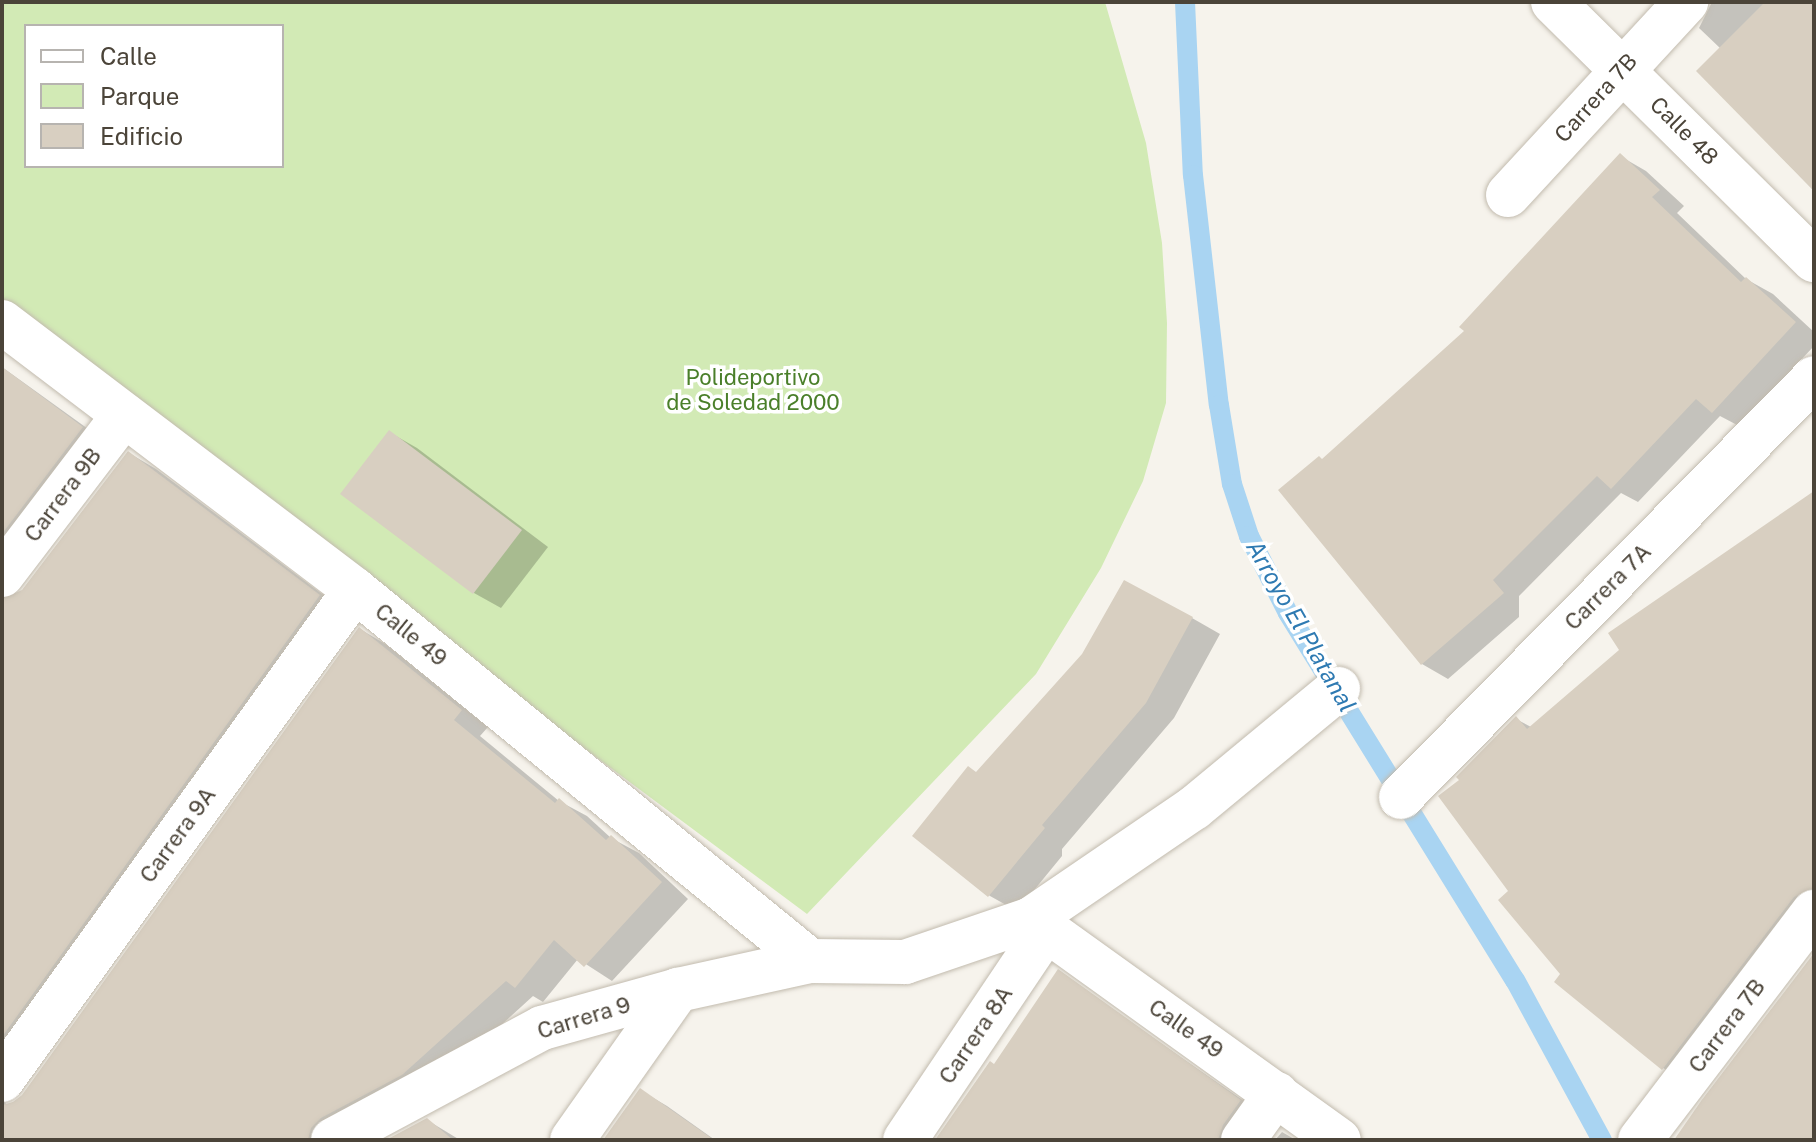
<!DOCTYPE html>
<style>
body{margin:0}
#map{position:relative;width:1816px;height:1142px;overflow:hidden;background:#f6f3ec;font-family:"Public Sans",sans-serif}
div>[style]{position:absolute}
.green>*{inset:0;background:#d2eab5}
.shadow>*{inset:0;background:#0003}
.stream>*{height:20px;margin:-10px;padding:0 10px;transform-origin:10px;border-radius:10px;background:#a9d4f2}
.building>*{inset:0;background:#d8cfc1}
.roads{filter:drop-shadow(0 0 2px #c2bbae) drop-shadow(0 0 2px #c2bbae)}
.minor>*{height:44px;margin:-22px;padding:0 22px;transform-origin:22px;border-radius:22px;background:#fff}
span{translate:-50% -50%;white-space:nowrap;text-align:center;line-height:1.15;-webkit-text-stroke:7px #fff;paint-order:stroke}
.street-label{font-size:22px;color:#4b4439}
.park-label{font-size:22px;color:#4a7f2a}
.water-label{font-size:24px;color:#2e7ab2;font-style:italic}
.frame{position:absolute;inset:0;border:4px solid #4b4439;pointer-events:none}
.legend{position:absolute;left:24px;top:24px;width:260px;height:144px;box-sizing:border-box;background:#fff;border:2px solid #b7b4b0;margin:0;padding:10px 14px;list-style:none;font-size:24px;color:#4b4439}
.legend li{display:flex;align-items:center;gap:16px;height:40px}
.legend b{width:40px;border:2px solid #b7b4b0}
</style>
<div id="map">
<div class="green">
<i style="clip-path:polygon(evenodd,2px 2px,1105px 2px,1146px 143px,1162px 243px,1167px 323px,1166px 403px,1143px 481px,1101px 568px,1036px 674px,807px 914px,362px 583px,2px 306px,2px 2px,26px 26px,282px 26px,282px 166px,26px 166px,26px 26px)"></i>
</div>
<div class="shadow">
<i style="clip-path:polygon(1712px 2px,1814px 2px,1814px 191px,1699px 71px,1721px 49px,1699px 28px)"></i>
<i style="clip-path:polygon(1620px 156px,1646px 171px,1684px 206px,1677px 213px,1746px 279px,1773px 294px,1814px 332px,1814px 346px,1739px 426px,1720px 416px,1638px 502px,1621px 493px,1519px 596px,1519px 617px,1448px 679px,1422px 664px,1324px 460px,1467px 331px)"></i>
<i style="clip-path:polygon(2px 367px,109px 444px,4px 587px,6px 601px,23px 592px,129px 453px,156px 469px,346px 612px,4px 1093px,6px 1106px,24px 1096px,360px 629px,387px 645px,488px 727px,480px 736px,559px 801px,587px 816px,611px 838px,639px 853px,688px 899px,612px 981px,578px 959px,543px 1002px,533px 996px,430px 1090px,342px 1140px,2px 1140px)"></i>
<i style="clip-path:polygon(389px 432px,417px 448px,548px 547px,501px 608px,474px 593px)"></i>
<i style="clip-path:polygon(1814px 493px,1814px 920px,1690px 1083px,1663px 1068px,1511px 891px,1462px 781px,1516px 719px,1531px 727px)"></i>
<i style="clip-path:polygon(1192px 618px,1220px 634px,1174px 718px,1062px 849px,1062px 856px,1017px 911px,990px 896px,915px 835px,978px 774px)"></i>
<i style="clip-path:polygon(1058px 972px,1267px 1117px,1253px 1140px,935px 1140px,995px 1067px)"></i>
<i style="clip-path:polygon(640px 1090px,667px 1106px,715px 1140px,605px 1140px)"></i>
<i style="clip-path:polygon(427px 1120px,460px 1140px,390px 1140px)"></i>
<i style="clip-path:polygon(1282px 1132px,1296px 1140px,1275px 1140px)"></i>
</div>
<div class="stream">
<i style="left:1185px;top:2px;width:173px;rotate:87.4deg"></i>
<i style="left:1193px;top:175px;width:231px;rotate:83.6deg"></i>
<i style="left:1219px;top:405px;width:80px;rotate:80.7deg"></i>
<i style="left:1232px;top:484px;width:55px;rotate:71.9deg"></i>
<i style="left:1249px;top:536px;width:86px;rotate:63.1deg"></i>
<i style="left:1288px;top:613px;width:432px;rotate:58.3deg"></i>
<i style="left:1515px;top:980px;width:182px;rotate:61.5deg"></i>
</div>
<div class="building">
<i style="clip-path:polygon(1765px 2px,1814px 2px,1814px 191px,1696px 71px)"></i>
<i style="clip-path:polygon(1620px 153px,1660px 190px,1652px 197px,1741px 282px,1746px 277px,1796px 322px,1712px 413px,1696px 399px,1611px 489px,1597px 476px,1493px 580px,1504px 593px,1421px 665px,1278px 490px,1319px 456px,1322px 459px,1464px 331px,1459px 327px)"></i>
<i style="clip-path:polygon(2px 367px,83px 427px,2px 534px)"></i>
<i style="clip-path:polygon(389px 430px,522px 530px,473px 594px,340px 494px)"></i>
<i style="clip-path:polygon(128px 451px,320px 595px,2px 1037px,2px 599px,22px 590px)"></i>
<i style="clip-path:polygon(1814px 491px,1814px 888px,1794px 897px,1662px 1070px,1554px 982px,1560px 974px,1498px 900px,1508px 891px,1438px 796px,1459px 780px,1456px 777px,1516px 716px,1527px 729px,1619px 650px,1608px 633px)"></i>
<i style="clip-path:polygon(1124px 580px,1193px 617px,1146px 703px,1042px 825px,1045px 828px,988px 897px,912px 836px,968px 766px,976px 772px,1082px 654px)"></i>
<i style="clip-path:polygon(359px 627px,462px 710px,454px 720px,555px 803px,559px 798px,606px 840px,611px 835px,662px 882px,584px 967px,554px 940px,515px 988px,506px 981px,402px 1075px,321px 1118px,311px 1128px,308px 1140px,2px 1140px,2px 1105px,13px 1102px,22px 1095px)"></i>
<i style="clip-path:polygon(1814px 953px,1814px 1140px,1674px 1140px,1701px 1101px)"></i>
<i style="clip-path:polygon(1058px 969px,1241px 1100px,1223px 1125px,1218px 1140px,935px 1140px,990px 1061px,994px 1064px)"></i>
<i style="clip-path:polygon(640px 1088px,714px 1140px,603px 1140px)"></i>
<i style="clip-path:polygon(427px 1118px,453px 1140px,386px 1140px)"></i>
</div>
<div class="roads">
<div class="minor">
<i style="left:1553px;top:2px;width:367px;rotate:44.7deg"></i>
<i style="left:1508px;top:195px;width:263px;rotate:-47.3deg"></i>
<i style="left:2px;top:322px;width:443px;rotate:37.2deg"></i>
<i style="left:355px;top:590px;width:587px;rotate:39.19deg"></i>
<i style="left:2px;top:575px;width:201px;rotate:-52.7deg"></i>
<i style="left:1401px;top:797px;width:588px;rotate:-45.41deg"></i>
<i style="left:1031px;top:919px;width:379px;rotate:35.7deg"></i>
<i style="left:2px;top:1080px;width:604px;rotate:-54.23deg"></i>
<i style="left:333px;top:1140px;width:237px;rotate:-28.2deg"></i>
<i style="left:542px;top:1028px;width:141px;rotate:-15.6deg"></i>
<i style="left:678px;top:990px;width:135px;rotate:-12.4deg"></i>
<i style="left:810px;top:961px;width:95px;rotate:0.6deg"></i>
<i style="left:905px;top:962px;width:133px;rotate:-18.8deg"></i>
<i style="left:1031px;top:919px;width:197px;rotate:-34.3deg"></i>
<i style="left:1194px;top:808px;width:187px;rotate:-39.6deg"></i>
<i style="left:572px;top:1140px;width:184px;rotate:-54.8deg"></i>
<i style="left:905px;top:1140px;width:253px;rotate:-56.1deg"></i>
<i style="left:1243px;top:1140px;width:57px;rotate:-54.3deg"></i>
<i style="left:1640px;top:1140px;width:287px;rotate:-52.7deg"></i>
</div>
</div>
<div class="street-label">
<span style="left:1596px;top:98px;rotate:-48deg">Carrera 7B</span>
<span style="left:1684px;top:131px;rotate:45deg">Calle 48</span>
<span style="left:63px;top:495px;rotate:-53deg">Carrera 9B</span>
<span style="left:1608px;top:587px;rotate:-45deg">Carrera 7A</span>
<span style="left:411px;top:635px;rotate:39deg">Calle 49</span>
<span style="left:178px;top:835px;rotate:-54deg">Carrera 9A</span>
<span style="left:584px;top:1018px;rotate:-17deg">Carrera 9</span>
<span style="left:1727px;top:1026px;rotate:-53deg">Carrera 7B</span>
<span style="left:1186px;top:1029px;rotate:35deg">Calle 49</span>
<span style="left:976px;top:1035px;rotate:-56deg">Carrera 8A</span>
</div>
<div class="park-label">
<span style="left:753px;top:390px">Polideportivo<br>de Soledad 2000</span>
</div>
<div class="water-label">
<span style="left:1301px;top:626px;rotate:60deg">Arroyo El Platanal</span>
</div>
<div class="frame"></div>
<ul class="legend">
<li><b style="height:10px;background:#fff"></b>Calle</li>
<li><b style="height:22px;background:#d2eab5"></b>Parque</li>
<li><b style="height:22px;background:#d8cfc1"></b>Edificio</li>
</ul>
</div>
